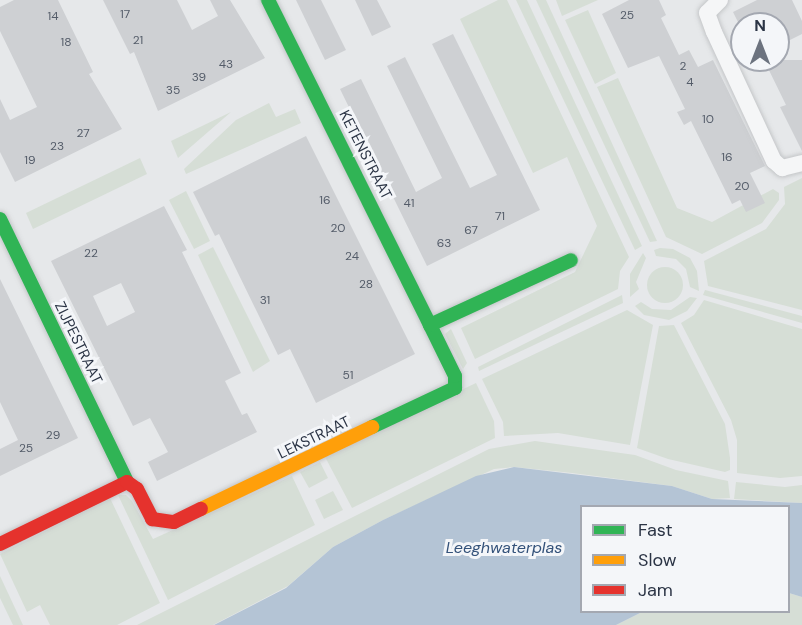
<!DOCTYPE html>
<style>
body{margin:0}
#map{position:relative;width:802px;height:625px;overflow:hidden;background:#e6e8ea;font-family:"DM Sans",sans-serif}
div>[style]{position:absolute}
.green>*{inset:0;background:#d6ded6}
.round{border-radius:50%}
.water>*{inset:0;background:#b4c4d5}
.building>*{inset:0;background:#ced0d3}
.roads{filter:drop-shadow(0 0 2px #c4c6c8) drop-shadow(0 0 2px #c4c6c8)}
.street>*{height:16px;margin:-8px;padding:0 8px;transform-origin:8px;border-radius:8px;background:#f5f6f7}
.fast>*{height:14px;margin:-7px;padding:0 7px;transform-origin:7px;border-radius:7px;background:#30b455}
.slow>*{height:14px;margin:-7px;padding:0 7px;transform-origin:7px;border-radius:7px;background:#ff9f0a}
.jam>*{height:14px;margin:-7px;padding:0 7px;transform-origin:7px;border-radius:7px;background:#e5322d}
span{translate:-50% -50%;white-space:nowrap;text-align:center;line-height:1.15;-webkit-text-stroke:6px #f4f6f9;paint-order:stroke}
.number-label{font-size:12px;color:#545c69}
.number-label span{-webkit-text-stroke-width:0}
.street-label{font-size:15px;color:#2b3445}
.water-label{font-size:16px;color:#34527a;font-style:italic}
.legend{position:absolute;left:580px;top:505px;width:210px;height:108px;box-sizing:border-box;background:#f4f6f9;border:2px solid #a4a8b1;margin:0;padding:8px 10px;list-style:none;font-size:18px;color:#2b3445}
.legend li{display:flex;align-items:center;gap:12px;height:30px}
.legend b{width:30px;border:2px solid #a4a8b1}
.north{position:absolute;left:730px;top:12px;width:60px;height:60px;box-sizing:border-box;background:#f4f6f9;border:2px solid #a4a8b1;border-radius:50%;rotate:0deg;font-size:16px;font-weight:700;line-height:24px;text-align:center;color:#2b3445}
.north::after{content:'';display:block;margin:auto;width:21px;height:27px;background:#6c737f;clip-path:polygon(50% 0,100% 100%,50% 72%,0 100%)}
</style>
<div id="map">
<div class="green">
<i style="clip-path:polygon(498px 0,507px 0,629px 257px,620px 271px,618px 289px,475px 359px,461px 328px,575px 272px,597px 226px,567px 157px,533px 173px,460px 19px)"></i>
<i style="clip-path:polygon(516px 0,527px 0,642px 246px,635px 250px)"></i>
<i style="clip-path:polygon(536px 0,546px 0,657px 241px,650px 242px)"></i>
<i style="clip-path:polygon(556px 0,598px 0,562px 16px)"></i>
<i style="clip-path:polygon(588px 10px,616px 73px,595px 84px,565px 20px)"></i>
<i style="clip-path:polygon(618px 78px,677px 208px,712px 222px,773px 189px,779px 193px,779px 200px,762px 223px,702px 254px,666px 237px,597px 87px)"></i>
<i style="clip-path:polygon(269px 103px,276px 117px,295px 109px,301px 123px,186px 174px,184px 169px,236px 120px)"></i>
<i style="clip-path:polygon(231px 112px,178px 158px,171px 141px)"></i>
<i style="clip-path:polygon(140px 158px,147px 174px,33px 229px,26px 213px)"></i>
<i style="clip-path:polygon(802px 178px,802px 310px,708px 286px,704px 261px,766px 229px,785px 204px,784px 187px)"></i>
<i style="clip-path:polygon(186px 191px,210px 241px,194px 249px,169px 200px)"></i>
<i style="clip-path:polygon(213px 247px,270px 361px,253px 372px,198px 255px)"></i>
<i style="clip-path:polygon(660px 248px,673px 249px,690px 258px,697px 271px,699px 291px,690px 287px,686px 269px,676px 259px,656px 256px,654px 250px)"></i>
<i style="clip-path:polygon(643px 253px,646px 258px,636px 282px,639px 289px,630px 297px,630px 274px)"></i>
<i class="round" style="left:647px;top:267px;width:36px;height:36px"></i>
<i style="clip-path:polygon(705px 290px,802px 316px,802px 323px,703px 295px)"></i>
<i style="clip-path:polygon(622px 295px,623px 303px,479px 371px,478px 367px)"></i>
<i style="clip-path:polygon(690px 297px,697px 298px,687px 311px,669px 320px,644px 315px,635px 306px,641px 302px,652px 309px,671px 310px)"></i>
<i style="clip-path:polygon(704px 300px,802px 329px,802px 476px,780px 478px,737px 473px,737px 440px,731px 420px,681px 323px,694px 315px)"></i>
<i style="clip-path:polygon(627px 310px,653px 325px,630px 445px,558px 433px,504px 436px,503px 422px,482px 379px)"></i>
<i style="clip-path:polygon(674px 325px,725px 424px,730px 458px,730px 470px,725px 472px,668px 459px,637px 448px,659px 326px)"></i>
<i style="clip-path:polygon(451px 329px,467px 363px,463px 369px,445px 334px)"></i>
<i style="clip-path:polygon(476px 383px,494px 421px,495px 438px,352px 508px,324px 455px)"></i>
<i style="clip-path:polygon(535px 441px,635px 455px,676px 470px,728px 481px,730px 498px,712px 499px,672px 486px,572px 473px,514px 467px,494px 469px,383px 520px,333px 547px,288px 586px,213px 625px,137px 625px,489px 449px)"></i>
<i style="clip-path:polygon(320px 462px,328px 478px,309px 488px,300px 472px)"></i>
<i style="clip-path:polygon(292px 476px,315px 525px,168px 600px,118px 495px,126px 495px,132px 501px,153px 539px)"></i>
<i style="clip-path:polygon(736px 482px,785px 487px,802px 485px,802px 503px,734px 499px)"></i>
<i style="clip-path:polygon(333px 491px,343px 510px,324px 519px,315px 500px)"></i>
<i style="clip-path:polygon(110px 498px,160px 603px,117px 625px,50px 625px,40px 605px,27px 612px,0 554px)"></i>
<i style="clip-path:polygon(0 576px,23px 625px,13px 625px,0 598px)"></i>
<i style="clip-path:polygon(789px 593px,802px 597px,802px 625px,616px 625px,642px 612px,788px 612px)"></i>
</div>
<div class="water">
<i style="clip-path:polygon(514px 467px,672px 486px,712px 499px,802px 503px,802px 597px,789px 593px,788px 506px,582px 506px,582px 612px,642px 612px,616px 625px,214px 625px,286px 588px,333px 547px,383px 520px,476px 476px)"></i>
</div>
<div class="building">
<i style="clip-path:polygon(14px 0,58px 0,93px 72px,89px 74px,122px 129px,15px 182px,0 152px,0 99px,10px 120px,37px 107px,0 31px,0 7px)"></i>
<i style="clip-path:polygon(103px 0,177px 0,192px 30px,218px 16px,210px 0,230px 0,265px 58px,158px 111px,134px 52px,130px 54px)"></i>
<i style="clip-path:polygon(296px 0,321px 0,346px 50px,325px 60px)"></i>
<i style="clip-path:polygon(355px 0,377px 0,391px 27px,372px 36px)"></i>
<i style="clip-path:polygon(629px 0,659px 0,666px 15px,661px 18px,679px 55px,689px 50px,698px 67px,713px 60px,765px 166px,750px 173px,765px 203px,746px 212px,740px 200px,732px 204px,691px 121px,684px 125px,677px 112px,685px 109px,659px 56px,628px 68px,602px 14px)"></i>
<i style="clip-path:polygon(757px 0,792px 0,802px 21px,802px 34px,778px 46px,778px 24px,739px 24px,733px 12px)"></i>
<i style="clip-path:polygon(453px 34px,540px 210px,427px 266px,340px 89px,361px 79px,416px 192px,442px 178px,387px 66px,405px 57px,470px 188px,497px 175px,432px 44px)"></i>
<i style="clip-path:polygon(764px 60px,802px 60px,802px 151px,780px 107px,786px 105px)"></i>
<i style="clip-path:polygon(306px 136px,415px 354px,316px 403px,290px 349px,278px 355px,219px 234px,215px 236px,193px 192px)"></i>
<i style="clip-path:polygon(evenodd,164px 206px,187px 250px,182px 252px,241px 373px,225px 381px,242px 415px,247px 413px,257px 432px,157px 481px,148px 462px,168px 452px,150px 418px,133px 426px,51px 261px,164px 206px,121px 283px,135px 312px,107px 326px,93px 296px,121px 283px)"></i>
<i style="clip-path:polygon(0 279px,78px 438px,0 476px,0 449px,18px 440px,0 402px)"></i>
</div>
<div class="roads">
<div class="street">
<i style="left:720px;top:0;width:18px;rotate:135deg"></i>
<i style="left:707px;top:13px;width:20px;rotate:70deg"></i>
<i style="left:714px;top:32px;width:142px;rotate:65.1deg"></i>
<i style="left:774px;top:161px;width:11px;rotate:41deg"></i>
<i style="left:782px;top:168px;width:21px;rotate:-14deg"></i>
</div>
<div class="fast">
<i style="left:268px;top:0;width:363px;rotate:63.5deg"></i>
<i style="left:0;top:219px;width:292px;rotate:64.2deg"></i>
<i style="left:372px;top:427px;width:92px;rotate:-25.2deg"></i>
<i style="left:455px;top:388px;width:12px;rotate:-90deg"></i>
<i style="left:455px;top:376px;width:57px;rotate:-116.1deg"></i>
<i style="left:430px;top:325px;width:155px;rotate:-24.7deg"></i>
</div>
<div class="slow">
<i style="left:201px;top:509px;width:190px;rotate:-25.6deg"></i>
</div>
<div class="jam">
<i style="left:0;top:544px;width:141px;rotate:-26deg"></i>
<i style="left:127px;top:482px;width:12px;rotate:35deg"></i>
<i style="left:137px;top:489px;width:34px;rotate:63deg"></i>
<i style="left:152px;top:519px;width:22px;rotate:8deg"></i>
<i style="left:174px;top:522px;width:30px;rotate:-26deg"></i>
</div>
</div>
<div class="number-label">
<span style="left:125px;top:15px">17</span>
<span style="left:627px;top:16px">25</span>
<span style="left:53px;top:17px">14</span>
<span style="left:138px;top:41px">21</span>
<span style="left:66px;top:43px">18</span>
<span style="left:226px;top:65px">43</span>
<span style="left:683px;top:67px">2</span>
<span style="left:199px;top:78px">39</span>
<span style="left:690px;top:83px">4</span>
<span style="left:173px;top:91px">35</span>
<span style="left:708px;top:120px">10</span>
<span style="left:83px;top:134px">27</span>
<span style="left:57px;top:147px">23</span>
<span style="left:727px;top:158px">16</span>
<span style="left:30px;top:161px">19</span>
<span style="left:742px;top:187px">20</span>
<span style="left:325px;top:201px">16</span>
<span style="left:409px;top:204px">41</span>
<span style="left:500px;top:217px">71</span>
<span style="left:338px;top:229px">20</span>
<span style="left:471px;top:231px">67</span>
<span style="left:444px;top:244px">63</span>
<span style="left:91px;top:254px">22</span>
<span style="left:352px;top:257px">24</span>
<span style="left:366px;top:285px">28</span>
<span style="left:265px;top:301px">31</span>
<span style="left:348px;top:376px">51</span>
<span style="left:53px;top:436px">29</span>
<span style="left:26px;top:449px">25</span>
</div>
<div class="street-label">
<span style="left:365px;top:155px;rotate:63deg">KETENSTRAAT</span>
<span style="left:78px;top:343px;rotate:64deg">ZIJPESTRAAT</span>
<span style="left:314px;top:438px;rotate:-26deg">LEKSTRAAT</span>
</div>
<div class="water-label">
<span style="left:504px;top:548px">Leeghwaterplas</span>
</div>
<ul class="legend">
<li><b style="height:8px;background:#30b455"></b>Fast</li>
<li><b style="height:8px;background:#ff9f0a"></b>Slow</li>
<li><b style="height:8px;background:#e5322d"></b>Jam</li>
</ul>
<div class="north">N</div>
</div>
